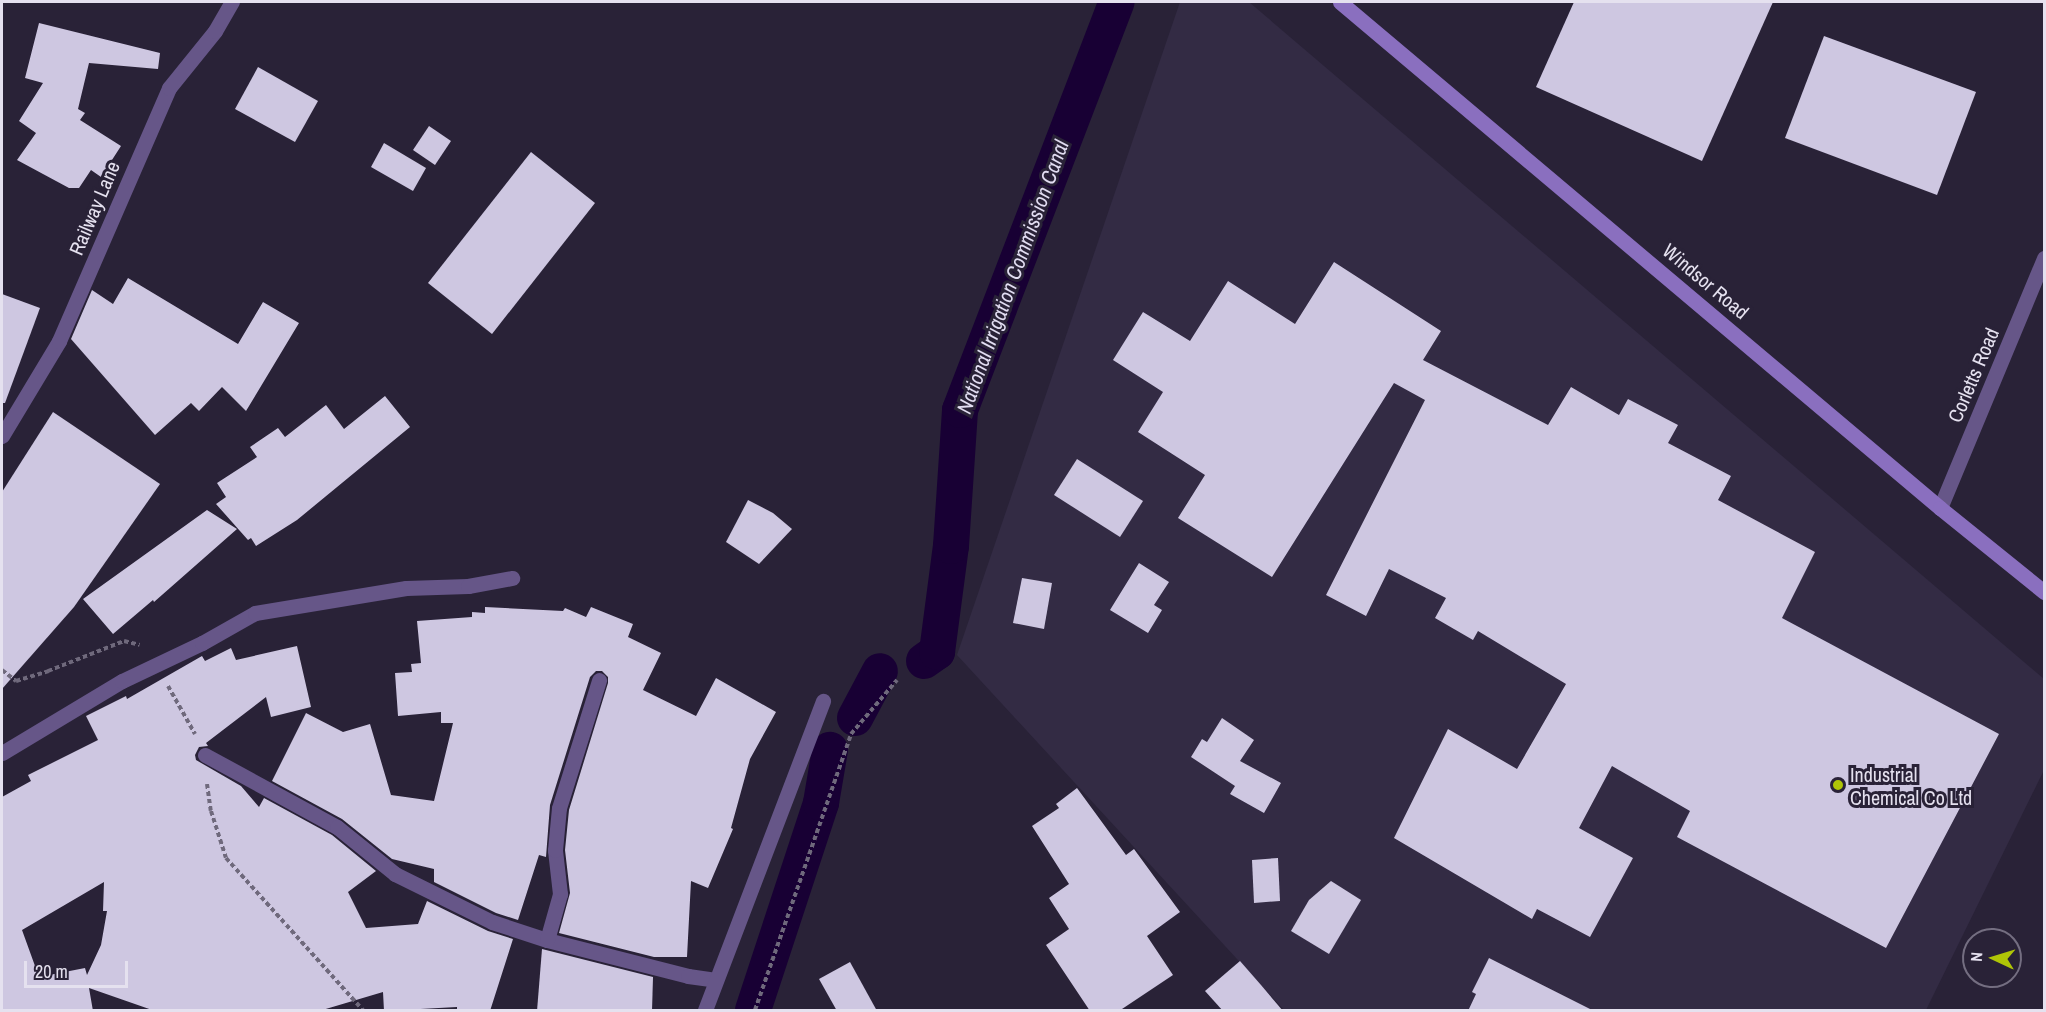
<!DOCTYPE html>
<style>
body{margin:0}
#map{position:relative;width:2046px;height:1012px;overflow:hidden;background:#292237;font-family:"Archivo Narrow",sans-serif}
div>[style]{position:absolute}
.built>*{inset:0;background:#332b44}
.canal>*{height:36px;margin:-18px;padding:0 18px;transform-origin:18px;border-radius:18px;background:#180034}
.building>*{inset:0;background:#cec7e1}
.path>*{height:4px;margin-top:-2px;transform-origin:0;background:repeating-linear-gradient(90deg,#6f697c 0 4.5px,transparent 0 7.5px)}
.street>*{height:15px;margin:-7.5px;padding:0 7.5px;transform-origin:7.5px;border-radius:7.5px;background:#665688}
.secondary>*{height:15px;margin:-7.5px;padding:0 7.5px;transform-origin:7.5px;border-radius:7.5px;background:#8a6fbf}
.dots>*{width:16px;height:16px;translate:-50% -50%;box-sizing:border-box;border:3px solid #292237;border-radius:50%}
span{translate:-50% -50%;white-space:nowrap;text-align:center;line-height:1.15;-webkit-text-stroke:6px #292237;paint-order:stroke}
.street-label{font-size:20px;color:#e5e1ef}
.poi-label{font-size:20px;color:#e5e1ef}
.left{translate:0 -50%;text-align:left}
.water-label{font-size:21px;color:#e2ddf2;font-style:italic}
.frame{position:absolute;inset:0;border:3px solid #e5e1ef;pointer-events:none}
.north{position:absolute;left:1962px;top:928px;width:60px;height:60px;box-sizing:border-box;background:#292237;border:2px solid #746e81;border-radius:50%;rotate:274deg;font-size:16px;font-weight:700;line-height:24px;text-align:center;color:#e5e1ef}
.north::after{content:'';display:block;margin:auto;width:21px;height:27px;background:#afc507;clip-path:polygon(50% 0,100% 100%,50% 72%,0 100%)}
.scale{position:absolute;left:24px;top:961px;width:104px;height:27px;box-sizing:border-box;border:3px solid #e5e1ef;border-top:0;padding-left:8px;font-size:18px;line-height:21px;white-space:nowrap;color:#e5e1ef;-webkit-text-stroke:4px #292237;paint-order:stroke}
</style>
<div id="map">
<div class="built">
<i style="clip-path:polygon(1180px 2px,1249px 2px,2044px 679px,2044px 770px,1926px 1010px,1284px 1010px,957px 655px)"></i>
</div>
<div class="canal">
<i style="left:924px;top:661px;width:16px;rotate:-35deg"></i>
<i style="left:937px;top:652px;width:107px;rotate:-82.5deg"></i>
<i style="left:951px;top:546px;width:136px;rotate:-86.2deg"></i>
<i style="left:960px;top:410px;width:437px;rotate:-69deg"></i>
<i style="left:855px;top:718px;width:53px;rotate:-62deg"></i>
<i style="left:753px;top:1010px;width:218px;rotate:-71.8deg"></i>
<i style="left:821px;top:803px;width:54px;rotate:-80.4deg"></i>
</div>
<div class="building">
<i style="clip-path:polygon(1574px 2px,1773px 2px,1702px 161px,1536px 87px)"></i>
<i style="clip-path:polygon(39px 23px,160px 53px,158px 69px,89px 63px,78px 109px,85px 113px,80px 120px,121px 146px,101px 177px,91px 170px,79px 188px,69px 188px,17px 160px,36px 133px,19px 121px,43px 83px,25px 78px)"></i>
<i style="clip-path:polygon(1824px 36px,1976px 92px,1937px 195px,1785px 138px)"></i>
<i style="clip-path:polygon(258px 67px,318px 101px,295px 142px,235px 109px)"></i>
<i style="clip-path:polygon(429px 126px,451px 141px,435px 165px,413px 150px)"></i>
<i style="clip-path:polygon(384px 143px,426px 168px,413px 191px,371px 167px)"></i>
<i style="clip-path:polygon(531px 152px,595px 203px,492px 334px,428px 283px)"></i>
<i style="clip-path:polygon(1334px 262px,1441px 331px,1423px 360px,1548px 425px,1571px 387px,1619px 415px,1628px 399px,1678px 425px,1668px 443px,1731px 476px,1718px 500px,1815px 552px,1782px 618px,1999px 734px,1886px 948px,1677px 837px,1690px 811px,1612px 766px,1579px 828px,1633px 858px,1590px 937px,1537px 909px,1532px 919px,1394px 838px,1448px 729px,1517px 769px,1566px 684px,1478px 631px,1473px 640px,1435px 618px,1446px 598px,1389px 569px,1366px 616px,1326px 595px,1425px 400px,1394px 383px,1272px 577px,1178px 518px,1205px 475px,1138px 432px,1163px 392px,1113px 360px,1143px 312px,1190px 341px,1228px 281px,1295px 324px)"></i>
<i style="clip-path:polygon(128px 278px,238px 344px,263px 302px,299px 323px,246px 411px,222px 387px,199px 411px,191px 403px,155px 435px,71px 339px,92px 290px,113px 304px)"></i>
<i style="clip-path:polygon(2px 294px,40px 308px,5px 403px,2px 403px)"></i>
<i style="clip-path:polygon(385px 396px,410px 427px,297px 520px,256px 546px,251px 538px,248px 540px,216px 504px,226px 497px,217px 483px,257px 457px,250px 447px,278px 428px,285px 437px,326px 405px,344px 429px)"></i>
<i style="clip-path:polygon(53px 412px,160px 484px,74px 607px,2px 689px,2px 492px)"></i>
<i style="clip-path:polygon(1077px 459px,1143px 501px,1120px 537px,1054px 495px)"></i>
<i style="clip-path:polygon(748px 500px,773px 513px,792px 529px,759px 564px,726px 542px)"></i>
<i style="clip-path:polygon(207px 510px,237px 529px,154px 602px,153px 600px,113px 634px,83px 599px)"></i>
<i style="clip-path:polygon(1139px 563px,1169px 582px,1154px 605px,1162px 610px,1148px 633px,1110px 610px)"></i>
<i style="clip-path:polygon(1022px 578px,1052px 583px,1044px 629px,1013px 623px)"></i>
<i style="clip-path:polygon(485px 607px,563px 611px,565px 608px,586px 617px,591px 607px,633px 624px,628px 637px,661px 653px,643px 690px,696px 716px,716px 678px,776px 712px,750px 759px,731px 828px,733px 829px,708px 888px,691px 881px,687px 957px,654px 957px,559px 933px,570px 893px,565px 850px,569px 810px,608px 683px,608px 677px,602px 671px,596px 671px,590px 677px,550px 805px,546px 857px,539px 855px,518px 920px,496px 913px,434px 882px,434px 869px,392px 859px,342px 819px,272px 781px,306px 713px,343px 732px,370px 724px,391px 795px,434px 801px,453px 723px,441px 723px,441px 712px,398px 716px,395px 673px,412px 672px,411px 664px,421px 663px,417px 621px,472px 617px,472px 612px,485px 613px)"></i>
<i style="clip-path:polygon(evenodd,297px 646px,311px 707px,271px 717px,266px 697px,206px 743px,208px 746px,199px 747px,195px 755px,196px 760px,241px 786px,259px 807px,264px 798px,332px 835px,376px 871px,348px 892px,366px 928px,418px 924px,427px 901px,488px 931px,513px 939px,490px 1011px,457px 1011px,457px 1007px,384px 1011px,383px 992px,319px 1011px,155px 1011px,89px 988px,93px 1011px,2px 1011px,2px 797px,31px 781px,28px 775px,98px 740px,86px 716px,126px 696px,127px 699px,202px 656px,205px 661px,231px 648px,236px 660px,297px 646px,104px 882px,103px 911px,107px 911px,101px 945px,87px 975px,85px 968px,39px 977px,22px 930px,104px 882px)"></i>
<i style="clip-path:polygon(1222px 718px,1254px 740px,1240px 761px,1281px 783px,1264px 813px,1230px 794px,1235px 786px,1191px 757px,1202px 739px,1207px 742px)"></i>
<i style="clip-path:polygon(1077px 788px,1126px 855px,1134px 849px,1180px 912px,1147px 936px,1173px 975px,1119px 1011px,1090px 1011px,1046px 945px,1069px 929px,1049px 898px,1069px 884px,1032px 826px,1059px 808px,1056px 804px)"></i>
<i style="clip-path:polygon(1278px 858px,1280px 901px,1254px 903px,1252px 860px)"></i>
<i style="clip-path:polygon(1331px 881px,1361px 900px,1329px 954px,1291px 931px,1309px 900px)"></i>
<i style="clip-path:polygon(542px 949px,653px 977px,652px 1011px,537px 1011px)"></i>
<i style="clip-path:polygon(1489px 958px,1594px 1011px,1468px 1011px,1476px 994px,1472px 992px)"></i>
<i style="clip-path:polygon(1240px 961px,1261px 985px,1283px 1011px,1223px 1011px,1205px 991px)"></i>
<i style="clip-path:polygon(850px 962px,877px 1011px,837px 1011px,819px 979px)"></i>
</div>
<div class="path">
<i style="left:2px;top:670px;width:18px;rotate:38deg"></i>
<i style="left:16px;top:681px;width:34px;rotate:-17deg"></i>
<i style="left:48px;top:671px;width:82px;rotate:-21.5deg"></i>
<i style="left:124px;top:641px;width:16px;rotate:14deg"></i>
<i style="left:168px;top:686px;width:55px;rotate:60.6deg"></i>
<i style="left:207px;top:784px;width:27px;rotate:82deg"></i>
<i style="left:211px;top:811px;width:49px;rotate:72.3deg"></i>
<i style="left:226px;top:858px;width:205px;rotate:48deg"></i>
<i style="left:755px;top:1010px;width:292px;rotate:-70.8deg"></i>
<i style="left:851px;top:734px;width:71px;rotate:-49.6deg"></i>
</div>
<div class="street">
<i style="left:2px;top:436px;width:111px;rotate:-59deg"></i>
<i style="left:59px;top:341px;width:276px;rotate:-66.5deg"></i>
<i style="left:169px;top:88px;width:73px;rotate:-51.1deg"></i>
<i style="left:215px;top:31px;width:34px;rotate:-60deg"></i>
<i style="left:1940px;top:508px;width:271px;rotate:-67.4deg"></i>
<i style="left:2px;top:753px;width:140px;rotate:-31deg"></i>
<i style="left:122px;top:681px;width:89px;rotate:-25.4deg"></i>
<i style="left:202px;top:643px;width:61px;rotate:-29.5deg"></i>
<i style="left:255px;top:613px;width:153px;rotate:-9.4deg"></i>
<i style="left:406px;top:588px;width:62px;rotate:-1.8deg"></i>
<i style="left:468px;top:586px;width:45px;rotate:-10.3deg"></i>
<i style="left:205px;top:755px;width:150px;rotate:28.6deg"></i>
<i style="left:337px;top:827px;width:75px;rotate:39deg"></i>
<i style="left:395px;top:874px;width:108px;rotate:26.3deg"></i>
<i style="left:492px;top:922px;width:58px;rotate:18.1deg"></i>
<i style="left:547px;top:940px;width:146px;rotate:14.3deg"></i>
<i style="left:688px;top:976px;width:28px;rotate:8deg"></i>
<i style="left:547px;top:940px;width:48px;rotate:-74.2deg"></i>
<i style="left:560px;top:894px;width:44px;rotate:-96.5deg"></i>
<i style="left:555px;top:850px;width:42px;rotate:-84.6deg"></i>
<i style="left:559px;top:808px;width:134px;rotate:-72.6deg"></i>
<i style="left:705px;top:1010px;width:331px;rotate:-69.1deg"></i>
</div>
<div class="secondary">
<i style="left:1340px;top:2px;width:785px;rotate:40.14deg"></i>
<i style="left:1940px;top:508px;width:134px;rotate:38.9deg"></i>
</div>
<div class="dots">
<i style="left:1838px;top:785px;background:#afc507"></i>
</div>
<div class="street-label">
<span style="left:94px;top:208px;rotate:-67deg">Railway Lane</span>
<span style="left:1706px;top:281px;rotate:40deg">Windsor Road</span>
<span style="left:1973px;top:375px;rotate:-67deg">Corletts Road</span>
</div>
<div class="poi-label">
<span class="left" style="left:1850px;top:786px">Industrial<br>Chemical Co Ltd</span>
</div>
<div class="water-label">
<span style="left:1013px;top:277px;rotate:-70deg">National Irrigation Commission Canal</span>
</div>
<div class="frame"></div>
<div class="north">N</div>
<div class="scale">20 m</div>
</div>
